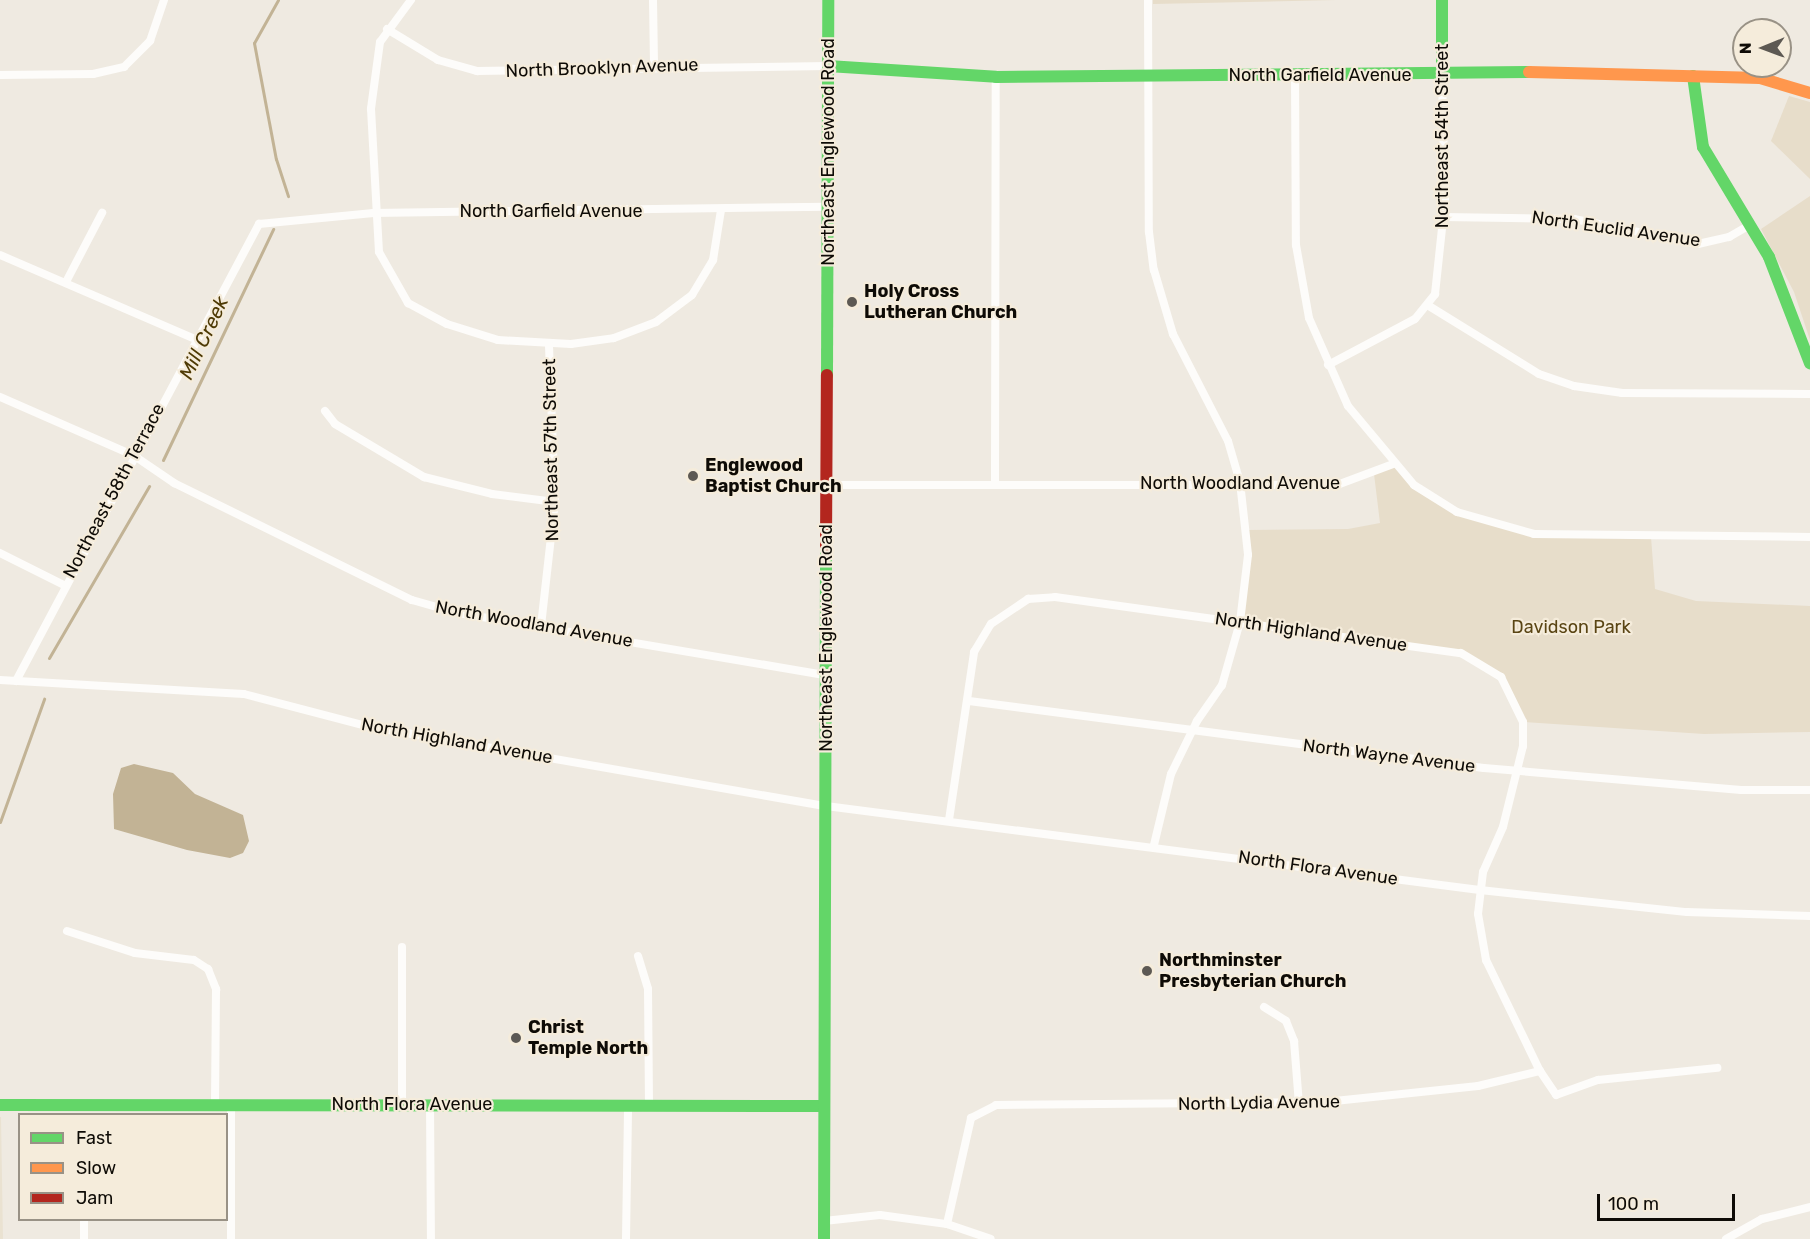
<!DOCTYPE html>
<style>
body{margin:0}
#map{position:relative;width:1810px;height:1239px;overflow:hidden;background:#efeae1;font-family:Rubik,sans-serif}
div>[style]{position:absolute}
.built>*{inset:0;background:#eae2d1}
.green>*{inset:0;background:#e7ddca}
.water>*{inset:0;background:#c2b395}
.stream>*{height:3px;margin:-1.5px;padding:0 1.5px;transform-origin:1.5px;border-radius:1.5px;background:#c2b395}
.street>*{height:8px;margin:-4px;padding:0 4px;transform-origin:4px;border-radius:4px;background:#fdfcfa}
.fast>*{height:12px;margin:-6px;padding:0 6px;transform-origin:6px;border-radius:6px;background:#63d668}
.slow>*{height:12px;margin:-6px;padding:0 6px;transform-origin:6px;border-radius:6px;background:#ff974d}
.jam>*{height:12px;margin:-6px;padding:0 6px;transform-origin:6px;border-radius:6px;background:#b3261e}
.dots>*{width:16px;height:16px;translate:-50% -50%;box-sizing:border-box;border:3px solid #f5ecdb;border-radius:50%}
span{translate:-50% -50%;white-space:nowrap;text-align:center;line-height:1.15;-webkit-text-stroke:4.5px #f5ecdb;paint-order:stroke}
.street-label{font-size:18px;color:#0e0b06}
.poi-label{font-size:18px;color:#0e0b06;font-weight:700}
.left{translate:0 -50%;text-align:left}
.park-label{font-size:18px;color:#5a4514}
.water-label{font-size:20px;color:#4e3a05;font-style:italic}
.legend{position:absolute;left:18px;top:1113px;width:210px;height:108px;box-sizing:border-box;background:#f5ecdb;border:2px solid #999286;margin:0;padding:8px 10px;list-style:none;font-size:18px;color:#0e0b06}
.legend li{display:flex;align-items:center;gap:12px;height:30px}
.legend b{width:30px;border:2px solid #999286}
.north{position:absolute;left:1732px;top:18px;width:60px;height:60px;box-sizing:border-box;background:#f5ecdb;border:2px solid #999286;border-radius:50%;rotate:269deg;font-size:16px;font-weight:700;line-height:24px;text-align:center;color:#0e0b06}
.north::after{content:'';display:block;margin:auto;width:21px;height:27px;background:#5d5953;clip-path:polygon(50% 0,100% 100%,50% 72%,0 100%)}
.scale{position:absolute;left:1597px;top:1194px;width:138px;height:27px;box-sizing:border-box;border:3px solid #0e0b06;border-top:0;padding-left:8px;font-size:18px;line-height:21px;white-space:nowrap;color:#0e0b06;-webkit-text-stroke:4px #f5ecdb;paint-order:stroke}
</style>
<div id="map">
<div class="built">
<i style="clip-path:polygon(0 1117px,1px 1117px,3px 1239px,0 1239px)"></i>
</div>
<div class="green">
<i style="clip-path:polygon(1153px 0,1336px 0,1153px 4px)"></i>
<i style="clip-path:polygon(1789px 96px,1810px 102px,1810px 179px,1771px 141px)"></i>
<i style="clip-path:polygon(1810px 196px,1810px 340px,1794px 292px,1761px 229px)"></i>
<i style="clip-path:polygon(1393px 464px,1457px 512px,1533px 534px,1651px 537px,1655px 589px,1696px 601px,1810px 606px,1810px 732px,1704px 734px,1523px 722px,1515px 698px,1483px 662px,1437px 649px,1240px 622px,1246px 530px,1348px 529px,1380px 523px,1374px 474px)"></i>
</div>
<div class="water">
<i style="clip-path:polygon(134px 764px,173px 773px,195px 794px,243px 815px,249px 841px,243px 853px,230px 858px,187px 850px,114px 829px,113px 794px,121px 768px)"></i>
</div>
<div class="stream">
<i style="left:278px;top:0;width:49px;rotate:119.2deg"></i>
<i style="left:254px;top:43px;width:118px;rotate:79.3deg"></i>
<i style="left:276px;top:159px;width:39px;rotate:72deg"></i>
<i style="left:163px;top:460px;width:256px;rotate:-64.5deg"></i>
<i style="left:49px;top:658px;width:199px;rotate:-59.8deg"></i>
<i style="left:0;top:822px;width:131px;rotate:-70.3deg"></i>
</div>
<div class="street">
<i style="left:411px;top:0;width:52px;rotate:126.4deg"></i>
<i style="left:380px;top:42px;width:68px;rotate:97.7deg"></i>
<i style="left:371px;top:109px;width:143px;rotate:86.8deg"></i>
<i style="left:379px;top:252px;width:59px;rotate:60.4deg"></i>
<i style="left:408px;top:303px;width:44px;rotate:28.3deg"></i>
<i style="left:447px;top:324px;width:53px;rotate:17.4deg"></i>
<i style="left:498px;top:340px;width:73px;rotate:3.1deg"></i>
<i style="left:571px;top:344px;width:43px;rotate:-7.9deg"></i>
<i style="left:614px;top:338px;width:45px;rotate:-20.9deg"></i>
<i style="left:656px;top:322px;width:45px;rotate:-36.9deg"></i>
<i style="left:692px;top:295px;width:41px;rotate:-59deg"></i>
<i style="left:713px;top:260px;width:51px;rotate:-80.9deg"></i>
<i style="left:653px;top:0;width:67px;rotate:89.1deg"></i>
<i style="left:1148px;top:0;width:232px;rotate:89.8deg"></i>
<i style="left:1149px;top:232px;width:38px;rotate:83deg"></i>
<i style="left:1154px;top:270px;width:67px;rotate:73.5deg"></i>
<i style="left:1173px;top:334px;width:120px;rotate:62.8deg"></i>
<i style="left:1228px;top:441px;width:43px;rotate:73.7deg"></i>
<i style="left:1240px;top:482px;width:73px;rotate:83.7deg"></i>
<i style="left:1248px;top:555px;width:67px;rotate:96.8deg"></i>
<i style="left:1240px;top:622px;width:66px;rotate:105.9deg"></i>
<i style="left:1222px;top:685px;width:44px;rotate:124.8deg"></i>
<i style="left:1197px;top:721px;width:59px;rotate:116.1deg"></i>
<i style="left:1171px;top:774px;width:73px;rotate:103.5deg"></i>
<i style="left:387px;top:29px;width:60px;rotate:31.3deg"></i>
<i style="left:438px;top:60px;width:41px;rotate:15.8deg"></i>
<i style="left:477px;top:71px;width:351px;rotate:-0.8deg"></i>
<i style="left:0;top:75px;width:93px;rotate:-0.6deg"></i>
<i style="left:93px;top:74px;width:32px;rotate:-13deg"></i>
<i style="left:124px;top:67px;width:37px;rotate:-45deg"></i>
<i style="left:150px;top:41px;width:43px;rotate:-71.1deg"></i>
<i style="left:1295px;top:75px;width:170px;rotate:89.7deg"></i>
<i style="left:1296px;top:245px;width:74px;rotate:79.9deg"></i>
<i style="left:1309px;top:318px;width:96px;rotate:66.1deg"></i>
<i style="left:1348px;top:406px;width:103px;rotate:50.1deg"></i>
<i style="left:1414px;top:485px;width:51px;rotate:32.1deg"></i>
<i style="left:1457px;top:512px;width:80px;rotate:15.9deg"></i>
<i style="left:1534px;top:534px;width:276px;rotate:0.6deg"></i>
<i style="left:1443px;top:217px;width:131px;rotate:0.9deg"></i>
<i style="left:1574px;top:219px;width:126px;rotate:11.4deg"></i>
<i style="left:1698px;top:244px;width:32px;rotate:-13deg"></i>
<i style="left:1729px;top:237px;width:24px;rotate:-30deg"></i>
<i style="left:0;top:255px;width:212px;rotate:23.3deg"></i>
<i style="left:67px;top:280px;width:76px;rotate:-62.4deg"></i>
<i style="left:1429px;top:306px;width:129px;rotate:31.7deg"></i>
<i style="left:1539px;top:374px;width:37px;rotate:19deg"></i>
<i style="left:1574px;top:386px;width:49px;rotate:8.3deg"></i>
<i style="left:1622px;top:393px;width:188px;rotate:0.3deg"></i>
<i style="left:1328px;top:365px;width:98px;rotate:-27.9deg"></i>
<i style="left:1415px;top:319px;width:32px;rotate:-51deg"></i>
<i style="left:1435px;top:294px;width:94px;rotate:-83.9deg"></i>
<i style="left:1445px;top:201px;width:127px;rotate:-91.4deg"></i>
<i style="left:0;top:397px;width:145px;rotate:23.6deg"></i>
<i style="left:133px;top:455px;width:50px;rotate:34.3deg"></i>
<i style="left:174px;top:483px;width:265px;rotate:26.2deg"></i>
<i style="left:412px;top:600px;width:48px;rotate:15.8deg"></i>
<i style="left:458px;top:613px;width:373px;rotate:9.6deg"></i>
<i style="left:325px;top:411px;width:16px;rotate:52deg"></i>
<i style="left:335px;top:424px;width:104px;rotate:30.8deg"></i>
<i style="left:424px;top:477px;width:70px;rotate:14deg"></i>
<i style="left:492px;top:494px;width:64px;rotate:7.2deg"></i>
<i style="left:995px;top:483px;width:406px;rotate:-89.9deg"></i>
<i style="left:827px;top:485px;width:510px"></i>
<i style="left:1337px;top:485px;width:60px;rotate:-20.6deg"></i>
<i style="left:0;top:553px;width:72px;rotate:26.6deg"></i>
<i style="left:541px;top:626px;width:125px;rotate:-83.6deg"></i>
<i style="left:555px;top:502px;width:158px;rotate:-92.2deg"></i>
<i style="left:0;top:680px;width:244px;rotate:3.3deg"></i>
<i style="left:244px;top:694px;width:126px;rotate:14.7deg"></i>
<i style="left:366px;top:726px;width:467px;rotate:9.9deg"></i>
<i style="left:826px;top:806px;width:659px;rotate:7.32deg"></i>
<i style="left:1480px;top:890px;width:208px;rotate:6.1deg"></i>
<i style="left:1687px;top:912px;width:123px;rotate:1.9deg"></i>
<i style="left:16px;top:681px;width:518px;rotate:-62deg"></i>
<i style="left:259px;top:224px;width:115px;rotate:-5.5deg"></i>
<i style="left:373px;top:213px;width:455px;rotate:-0.8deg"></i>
<i style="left:969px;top:701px;width:519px;rotate:7.41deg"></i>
<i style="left:1484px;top:768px;width:258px;rotate:4.9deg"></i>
<i style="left:1741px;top:790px;width:69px"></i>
<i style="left:949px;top:820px;width:170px;rotate:-81.5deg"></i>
<i style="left:974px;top:652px;width:33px;rotate:-59deg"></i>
<i style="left:991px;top:624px;width:45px;rotate:-34deg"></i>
<i style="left:1028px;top:599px;width:27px;rotate:-4deg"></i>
<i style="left:1055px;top:597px;width:410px;rotate:7.9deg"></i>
<i style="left:1461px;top:653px;width:47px;rotate:31deg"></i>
<i style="left:1501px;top:677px;width:50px;rotate:63.9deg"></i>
<i style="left:1523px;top:722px;width:24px;rotate:90deg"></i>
<i style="left:1523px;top:746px;width:83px;rotate:103.9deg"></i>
<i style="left:1503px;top:827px;width:49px;rotate:114deg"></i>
<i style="left:1483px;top:872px;width:42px;rotate:96.8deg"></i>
<i style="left:1478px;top:914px;width:47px;rotate:80.1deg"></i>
<i style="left:1486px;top:960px;width:123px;rotate:64.1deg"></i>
<i style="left:1540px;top:1071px;width:29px;rotate:56deg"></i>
<i style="left:1556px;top:1095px;width:45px;rotate:-19.7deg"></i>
<i style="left:1598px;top:1080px;width:120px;rotate:-5.8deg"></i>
<i style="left:67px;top:931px;width:71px;rotate:17.9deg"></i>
<i style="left:135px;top:953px;width:59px;rotate:6.8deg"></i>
<i style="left:194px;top:960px;width:17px;rotate:33deg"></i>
<i style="left:208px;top:969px;width:22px;rotate:68deg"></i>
<i style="left:216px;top:989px;width:115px;rotate:90.5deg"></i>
<i style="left:402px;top:947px;width:157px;rotate:90deg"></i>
<i style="left:638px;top:956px;width:34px;rotate:73deg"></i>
<i style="left:648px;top:989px;width:116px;rotate:89.5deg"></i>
<i style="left:1264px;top:1007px;width:26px;rotate:32deg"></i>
<i style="left:1286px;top:1021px;width:22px;rotate:68deg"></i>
<i style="left:1294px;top:1041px;width:63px;rotate:85.5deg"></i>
<i style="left:430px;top:1104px;width:135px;rotate:89.6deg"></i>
<i style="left:84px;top:1220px;width:19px;rotate:90deg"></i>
<i style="left:824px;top:1221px;width:56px;rotate:-6.1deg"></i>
<i style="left:880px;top:1215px;width:68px;rotate:7.7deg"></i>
<i style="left:947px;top:1224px;width:46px;rotate:18.8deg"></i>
<i style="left:947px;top:1224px;width:109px;rotate:-77.2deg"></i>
<i style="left:971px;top:1118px;width:28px;rotate:-27deg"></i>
<i style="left:996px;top:1105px;width:329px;rotate:-0.5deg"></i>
<i style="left:1325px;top:1102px;width:154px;rotate:-6deg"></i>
<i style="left:1478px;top:1086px;width:64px;rotate:-13.6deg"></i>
<i style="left:231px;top:1239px;width:135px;rotate:-90deg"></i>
<i style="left:626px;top:1239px;width:134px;rotate:-89.1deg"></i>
<i style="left:1726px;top:1239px;width:41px;rotate:-29.1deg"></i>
<i style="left:1762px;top:1219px;width:49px;rotate:-14deg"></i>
</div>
<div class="fast">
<i style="left:1442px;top:0;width:74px;rotate:90deg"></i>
<i style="left:828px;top:66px;width:168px;rotate:3.7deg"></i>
<i style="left:996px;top:77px;width:533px;rotate:-0.54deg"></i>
<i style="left:1693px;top:76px;width:72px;rotate:82deg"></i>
<i style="left:1703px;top:147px;width:128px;rotate:59deg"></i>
<i style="left:1769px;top:257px;width:114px;rotate:68.9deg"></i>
<i style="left:827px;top:375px;width:375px;rotate:-89.8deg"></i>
<i style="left:0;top:1105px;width:824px;rotate:0.07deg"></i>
<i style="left:824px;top:1239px;width:692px;rotate:-89.83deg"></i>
</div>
<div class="slow">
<i style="left:1529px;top:72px;width:231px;rotate:1.5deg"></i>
<i style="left:1760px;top:78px;width:52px;rotate:16.7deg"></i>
</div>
<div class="jam">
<i style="left:826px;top:547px;width:172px;rotate:-89.7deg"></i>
</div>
<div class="dots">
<i style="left:852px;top:302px;background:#5d5953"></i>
<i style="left:693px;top:476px;background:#5d5953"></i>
<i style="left:1147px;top:971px;background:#5d5953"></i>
<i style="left:516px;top:1038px;background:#5d5953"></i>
</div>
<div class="street-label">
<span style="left:602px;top:68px;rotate:-2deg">North Brooklyn Avenue</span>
<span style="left:1320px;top:75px">North Garfield Avenue</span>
<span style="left:1442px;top:136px;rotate:-90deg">Northeast 54th Street</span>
<span style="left:828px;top:152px;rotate:-90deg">Northeast Englewood Road</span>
<span style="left:551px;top:211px">North Garfield Avenue</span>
<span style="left:1616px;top:229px;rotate:8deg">North Euclid Avenue</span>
<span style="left:551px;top:450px;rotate:-91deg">Northeast 57th Street</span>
<span style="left:1240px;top:483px">North Woodland Avenue</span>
<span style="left:114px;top:491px;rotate:-62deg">Northeast 58th Terrace</span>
<span style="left:534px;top:624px;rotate:10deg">North Woodland Avenue</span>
<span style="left:1311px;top:632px;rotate:8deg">North Highland Avenue</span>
<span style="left:826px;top:638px;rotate:-90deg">Northeast Englewood Road</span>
<span style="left:457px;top:741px;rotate:10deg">North Highland Avenue</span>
<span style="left:1389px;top:756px;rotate:7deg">North Wayne Avenue</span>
<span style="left:1318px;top:868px;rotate:8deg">North Flora Avenue</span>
<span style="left:1259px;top:1103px;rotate:-1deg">North Lydia Avenue</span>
<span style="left:412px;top:1104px">North Flora Avenue</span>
</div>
<div class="poi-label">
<span class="left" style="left:864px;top:302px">Holy Cross<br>Lutheran Church</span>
<span class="left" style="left:705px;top:476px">Englewood<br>Baptist Church</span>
<span class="left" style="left:1159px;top:971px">Northminster<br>Presbyterian Church</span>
<span class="left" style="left:528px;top:1038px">Christ<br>Temple North</span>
</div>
<div class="park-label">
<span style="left:1571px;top:627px">Davidson Park</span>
</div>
<div class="water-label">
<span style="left:204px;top:338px;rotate:-65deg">Mill Creek</span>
</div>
<ul class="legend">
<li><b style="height:8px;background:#63d668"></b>Fast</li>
<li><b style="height:8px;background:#ff974d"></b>Slow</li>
<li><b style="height:8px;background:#b3261e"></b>Jam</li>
</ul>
<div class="north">N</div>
<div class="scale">100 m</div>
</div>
